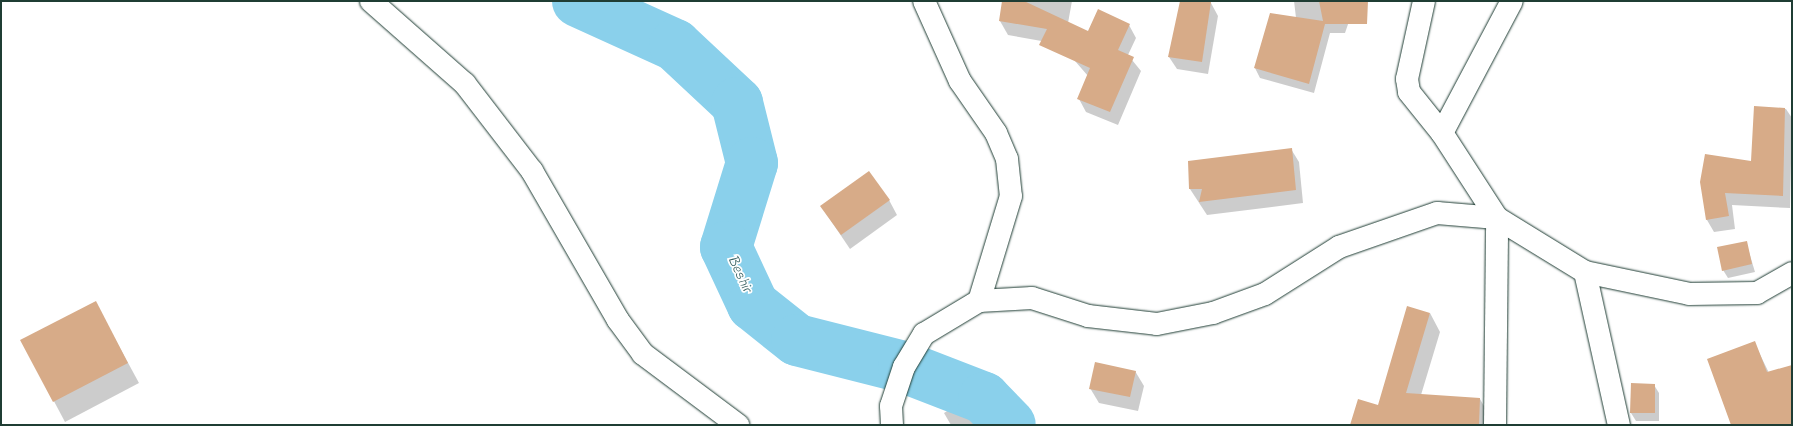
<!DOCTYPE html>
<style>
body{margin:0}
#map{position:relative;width:1793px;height:426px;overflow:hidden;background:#fff;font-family:"Indie Flower",sans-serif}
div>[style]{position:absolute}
.shadow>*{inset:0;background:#0003}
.river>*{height:52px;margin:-26px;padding:0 26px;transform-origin:26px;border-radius:26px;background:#8ad0eb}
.building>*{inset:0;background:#d7ab88}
.roads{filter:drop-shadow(0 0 1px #1f3d34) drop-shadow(0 0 1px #1f3d34)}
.minor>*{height:22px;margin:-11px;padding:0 11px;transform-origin:11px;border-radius:11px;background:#fff}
span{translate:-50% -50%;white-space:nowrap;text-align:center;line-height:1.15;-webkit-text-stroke:3.5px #fff;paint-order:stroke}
.water-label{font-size:15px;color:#3a6262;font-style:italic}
.frame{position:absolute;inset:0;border:2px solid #1f3d34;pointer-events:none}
</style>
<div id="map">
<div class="shadow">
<i style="clip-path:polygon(1003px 1px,1072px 1px,1064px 45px,1008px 35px,1000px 21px)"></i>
<i style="clip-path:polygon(1181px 1px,1211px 3px,1218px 16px,1208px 74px,1177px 69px,1169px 57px)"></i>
<i style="clip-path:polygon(1294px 1px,1356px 1px,1345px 33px,1330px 33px,1314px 93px,1260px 78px,1255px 68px,1296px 18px)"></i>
<i style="clip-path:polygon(1129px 25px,1136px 38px,1128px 55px,1141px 71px,1118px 125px,1086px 112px,1079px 99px,1088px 76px,1075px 61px)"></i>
<i style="clip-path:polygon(1755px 107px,1786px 109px,1792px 118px,1790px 208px,1732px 205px,1735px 229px,1714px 232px,1707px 220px,1701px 182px,1752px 162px)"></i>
<i style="clip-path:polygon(1291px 149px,1299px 162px,1303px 203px,1207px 215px,1190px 189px)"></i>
<i style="clip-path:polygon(889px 200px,897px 215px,850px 249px,821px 206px)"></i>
<i style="clip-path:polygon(1746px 242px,1755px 272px,1728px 278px,1723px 270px)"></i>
<i style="clip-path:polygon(95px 302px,139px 383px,65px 422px,22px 341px)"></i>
<i style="clip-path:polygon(1430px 313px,1440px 332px,1421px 395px,1480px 399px,1490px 417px,1490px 425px,1351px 425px,1379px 406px)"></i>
<i style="clip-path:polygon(1754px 342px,1769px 373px,1792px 366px,1792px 425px,1732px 425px)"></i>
<i style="clip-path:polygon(1135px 371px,1144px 386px,1138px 411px,1099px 403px,1090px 388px)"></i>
<i style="clip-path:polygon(1654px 385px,1659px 393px,1659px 421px,1636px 421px,1631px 413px)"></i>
<i style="clip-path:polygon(962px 402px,979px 425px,951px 425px,944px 413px)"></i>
</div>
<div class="river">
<i style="left:578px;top:1px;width:107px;rotate:24.4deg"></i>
<i style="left:675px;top:45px;width:85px;rotate:43.1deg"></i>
<i style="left:737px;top:103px;width:62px;rotate:76deg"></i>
<i style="left:752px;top:163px;width:88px;rotate:107.2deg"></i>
<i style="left:726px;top:247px;width:64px;rotate:65deg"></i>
<i style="left:753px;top:305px;width:56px;rotate:38.5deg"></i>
<i style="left:797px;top:340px;width:110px;rotate:14.2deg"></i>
<i style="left:904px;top:367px;width:86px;rotate:21.2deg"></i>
<i style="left:984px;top:398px;width:37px;rotate:46deg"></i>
</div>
<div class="building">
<i style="clip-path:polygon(1002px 1px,1024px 1px,1088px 31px,1098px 9px,1130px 24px,1118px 50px,1134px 57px,1110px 112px,1077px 99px,1090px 68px,1039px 45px,1047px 29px,999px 21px)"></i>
<i style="clip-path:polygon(1180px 1px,1211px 2px,1202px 62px,1168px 57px)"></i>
<i style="clip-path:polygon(1319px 1px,1368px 1px,1367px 24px,1325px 24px,1309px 84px,1254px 68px,1270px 13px,1323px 21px)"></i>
<i style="clip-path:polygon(1754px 106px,1785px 108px,1783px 196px,1725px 193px,1729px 216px,1706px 220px,1700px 182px,1705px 154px,1751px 161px)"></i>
<i style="clip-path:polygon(1292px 148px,1296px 190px,1199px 202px,1202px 189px,1189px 189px,1188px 161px)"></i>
<i style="clip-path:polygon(869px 171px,890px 200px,841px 235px,820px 206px)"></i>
<i style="clip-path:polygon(1747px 241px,1752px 264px,1722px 271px,1717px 247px)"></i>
<i style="clip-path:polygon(96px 301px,128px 363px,53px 402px,20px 340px)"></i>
<i style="clip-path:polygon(1407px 306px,1430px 313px,1406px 393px,1480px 398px,1479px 425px,1350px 425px,1358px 399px,1378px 405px)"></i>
<i style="clip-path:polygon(1755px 341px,1767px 372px,1792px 365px,1792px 425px,1731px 425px,1707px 359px)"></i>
<i style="clip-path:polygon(1095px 362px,1136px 371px,1130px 397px,1089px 389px)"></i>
<i style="clip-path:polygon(1631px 383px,1655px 384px,1655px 413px,1630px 413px)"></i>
</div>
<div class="roads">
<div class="minor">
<i style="left:371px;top:1px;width:125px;rotate:41.4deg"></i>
<i style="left:465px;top:84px;width:110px;rotate:52.4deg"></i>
<i style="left:532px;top:171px;width:172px;rotate:60deg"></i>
<i style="left:618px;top:320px;width:42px;rotate:53.7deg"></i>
<i style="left:643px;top:354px;width:119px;rotate:36.8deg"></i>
<i style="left:924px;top:1px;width:88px;rotate:65.8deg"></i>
<i style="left:960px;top:81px;width:63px;rotate:55.3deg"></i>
<i style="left:996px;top:133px;width:28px;rotate:67deg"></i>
<i style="left:1007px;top:159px;width:37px;rotate:84deg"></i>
<i style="left:1011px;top:196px;width:110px;rotate:106.9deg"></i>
<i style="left:1424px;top:1px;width:80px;rotate:102.3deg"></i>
<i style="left:1407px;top:79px;width:13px;rotate:81deg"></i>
<i style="left:1409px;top:92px;width:53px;rotate:51.2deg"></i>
<i style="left:1442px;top:133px;width:101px;rotate:57.1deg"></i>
<i style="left:1497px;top:218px;width:103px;rotate:31.5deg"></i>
<i style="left:1585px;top:272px;width:106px;rotate:11.9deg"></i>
<i style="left:1689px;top:294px;width:68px;rotate:-0.8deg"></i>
<i style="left:1757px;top:293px;width:40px;rotate:-29.7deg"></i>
<i style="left:1442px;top:133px;width:149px;rotate:-62.1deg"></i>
<i style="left:1585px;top:272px;width:157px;rotate:77.5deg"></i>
<i style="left:892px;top:425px;width:19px;rotate:-93deg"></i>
<i style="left:891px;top:406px;width:41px;rotate:-71.6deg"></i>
<i style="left:904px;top:367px;width:39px;rotate:-59deg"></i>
<i style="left:924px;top:334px;width:64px;rotate:-31deg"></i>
<i style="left:979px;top:301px;width:53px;rotate:-3.2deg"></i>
<i style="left:1032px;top:298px;width:59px;rotate:17.8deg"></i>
<i style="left:1088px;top:316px;width:69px;rotate:6.6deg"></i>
<i style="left:1157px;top:324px;width:57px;rotate:-11.1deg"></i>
<i style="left:1213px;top:313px;width:55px;rotate:-20.1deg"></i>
<i style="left:1265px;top:294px;width:88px;rotate:-32.4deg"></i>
<i style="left:1339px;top:247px;width:104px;rotate:-19.1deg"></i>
<i style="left:1437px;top:213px;width:60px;rotate:4.8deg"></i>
<i style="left:1495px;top:425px;width:207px;rotate:-89.4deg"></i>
</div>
</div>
<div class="water-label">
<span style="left:739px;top:274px;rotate:65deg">Beshir</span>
</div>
<div class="frame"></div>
</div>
